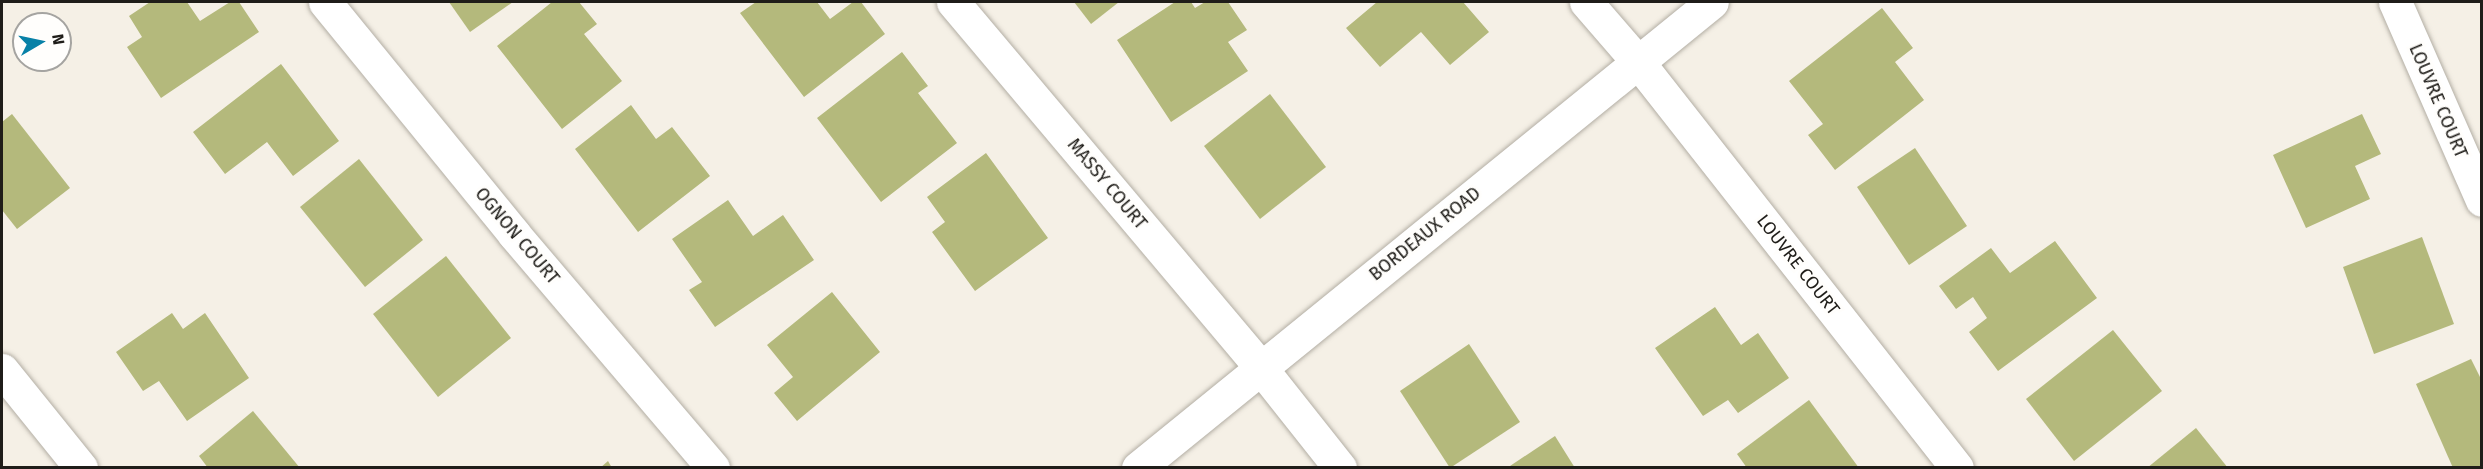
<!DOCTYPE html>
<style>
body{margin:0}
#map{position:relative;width:2483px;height:469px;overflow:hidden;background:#f5f0e6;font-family:"Fira Sans",sans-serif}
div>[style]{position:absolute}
.building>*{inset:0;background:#b4b97c}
.roads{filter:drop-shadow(0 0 2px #b3aea4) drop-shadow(0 0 2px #b3aea4)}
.minor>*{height:33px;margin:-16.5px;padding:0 16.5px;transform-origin:16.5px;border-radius:16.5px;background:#fff}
span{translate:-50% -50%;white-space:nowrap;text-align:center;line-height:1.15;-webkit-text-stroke:6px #fffefc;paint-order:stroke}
.street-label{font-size:18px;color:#1f1d19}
.frame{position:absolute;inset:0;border:3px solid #1f1d19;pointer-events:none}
.north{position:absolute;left:12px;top:12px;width:60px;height:60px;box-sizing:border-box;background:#fffefc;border:2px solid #a5a4a1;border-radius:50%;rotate:81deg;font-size:16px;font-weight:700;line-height:24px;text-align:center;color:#1f1d19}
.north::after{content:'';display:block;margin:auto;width:21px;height:27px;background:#0881a7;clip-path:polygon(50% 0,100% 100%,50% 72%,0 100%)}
</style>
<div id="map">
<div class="building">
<i style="clip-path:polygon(150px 2px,187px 2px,200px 21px,230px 2px,239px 2px,259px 32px,161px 98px,127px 47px,142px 37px,129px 16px)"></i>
<i style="clip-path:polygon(449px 2px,513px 2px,470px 32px)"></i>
<i style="clip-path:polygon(552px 2px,579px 2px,597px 24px,584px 34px,622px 81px,562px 129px,497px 46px)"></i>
<i style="clip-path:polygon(756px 2px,817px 2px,830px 19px,853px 2px,861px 2px,885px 34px,804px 97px,740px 13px)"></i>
<i style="clip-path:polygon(1074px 2px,1119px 2px,1091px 24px)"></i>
<i style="clip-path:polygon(1175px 2px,1191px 2px,1195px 8px,1205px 2px,1228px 2px,1247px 30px,1228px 42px,1248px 71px,1171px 122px,1117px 40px)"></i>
<i style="clip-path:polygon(1377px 2px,1463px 2px,1489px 32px,1450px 65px,1421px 32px,1380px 67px,1346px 28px)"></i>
<i style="clip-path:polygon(1882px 8px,1913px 48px,1895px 62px,1924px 100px,1835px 170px,1808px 135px,1823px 124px,1789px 81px)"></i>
<i style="clip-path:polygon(902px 52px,928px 86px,918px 93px,957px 143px,881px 202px,817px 118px)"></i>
<i style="clip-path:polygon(281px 64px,339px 141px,293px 176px,267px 142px,225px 174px,193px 132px)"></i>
<i style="clip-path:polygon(1270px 94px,1326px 167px,1260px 219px,1204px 146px)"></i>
<i style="clip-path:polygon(631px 105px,656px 139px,672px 127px,710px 176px,638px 232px,575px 149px)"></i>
<i style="clip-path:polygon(12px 114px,70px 188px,17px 229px,2px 210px,2px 122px)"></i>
<i style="clip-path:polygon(2362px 114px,2381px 154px,2355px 166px,2370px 199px,2306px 228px,2273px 155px)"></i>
<i style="clip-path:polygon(1915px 148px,1967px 226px,1909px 265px,1857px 187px)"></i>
<i style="clip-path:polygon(986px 153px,1048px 238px,975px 291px,932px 232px,945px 222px,927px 197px)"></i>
<i style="clip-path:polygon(359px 159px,423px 240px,365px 287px,300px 207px)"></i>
<i style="clip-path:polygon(728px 200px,753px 236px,783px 215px,814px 260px,715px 327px,689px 290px,702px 282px,672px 239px)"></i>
<i style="clip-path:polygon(2422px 237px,2454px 324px,2374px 354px,2343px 267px)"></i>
<i style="clip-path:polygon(2055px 241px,2097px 298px,1998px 371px,1969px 332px,1987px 318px,1973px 297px,1956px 309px,1939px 286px,1991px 248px,2010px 273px)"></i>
<i style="clip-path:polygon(446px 256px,511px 338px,438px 397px,373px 314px)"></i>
<i style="clip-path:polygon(832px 292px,880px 352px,797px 421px,774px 393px,793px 377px,767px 345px)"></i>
<i style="clip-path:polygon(1715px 307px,1741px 345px,1758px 333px,1789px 378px,1738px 413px,1728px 400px,1703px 416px,1655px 348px)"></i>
<i style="clip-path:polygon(172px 313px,183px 329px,205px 313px,249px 378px,187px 421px,159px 381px,143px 391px,116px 352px)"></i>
<i style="clip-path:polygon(2113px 330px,2162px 391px,2074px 461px,2026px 399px)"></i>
<i style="clip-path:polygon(1469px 344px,1520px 422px,1450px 468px,1400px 391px)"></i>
<i style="clip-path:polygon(2471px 359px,2482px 381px,2482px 468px,2453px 468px,2416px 384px)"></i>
<i style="clip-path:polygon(1809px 400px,1859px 468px,1747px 468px,1737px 454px)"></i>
<i style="clip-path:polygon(253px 411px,300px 468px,208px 468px,199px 456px)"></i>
<i style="clip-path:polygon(2196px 428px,2228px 468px,2147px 468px)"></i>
<i style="clip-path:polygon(1555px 436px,1575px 468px,1507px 468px)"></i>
<i style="clip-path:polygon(608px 461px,612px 468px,600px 468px)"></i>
</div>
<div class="roads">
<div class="minor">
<i style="left:325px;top:2px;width:299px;rotate:50.8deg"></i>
<i style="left:514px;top:234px;width:307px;rotate:49.6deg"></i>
<i style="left:953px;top:2px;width:477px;rotate:49.9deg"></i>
<i style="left:1260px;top:367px;width:129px;rotate:51.6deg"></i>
<i style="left:1586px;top:2px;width:79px;rotate:49.1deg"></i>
<i style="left:1638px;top:62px;width:516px;rotate:51.84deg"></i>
<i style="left:2395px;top:2px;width:216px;rotate:66.3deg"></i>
<i style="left:2px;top:370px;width:126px;rotate:51.1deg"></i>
<i style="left:1138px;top:468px;width:739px;rotate:-39.07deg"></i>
</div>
</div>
<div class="street-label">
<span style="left:2438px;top:101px;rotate:67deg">LOUVRE COURT</span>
<span style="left:1107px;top:184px;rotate:50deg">MASSY COURT</span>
<span style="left:1425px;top:234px;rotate:-39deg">BORDEAUX ROAD</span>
<span style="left:517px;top:236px;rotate:50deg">OGNON COURT</span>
<span style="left:1798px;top:265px;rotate:52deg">LOUVRE COURT</span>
</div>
<div class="frame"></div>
<div class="north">N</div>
</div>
